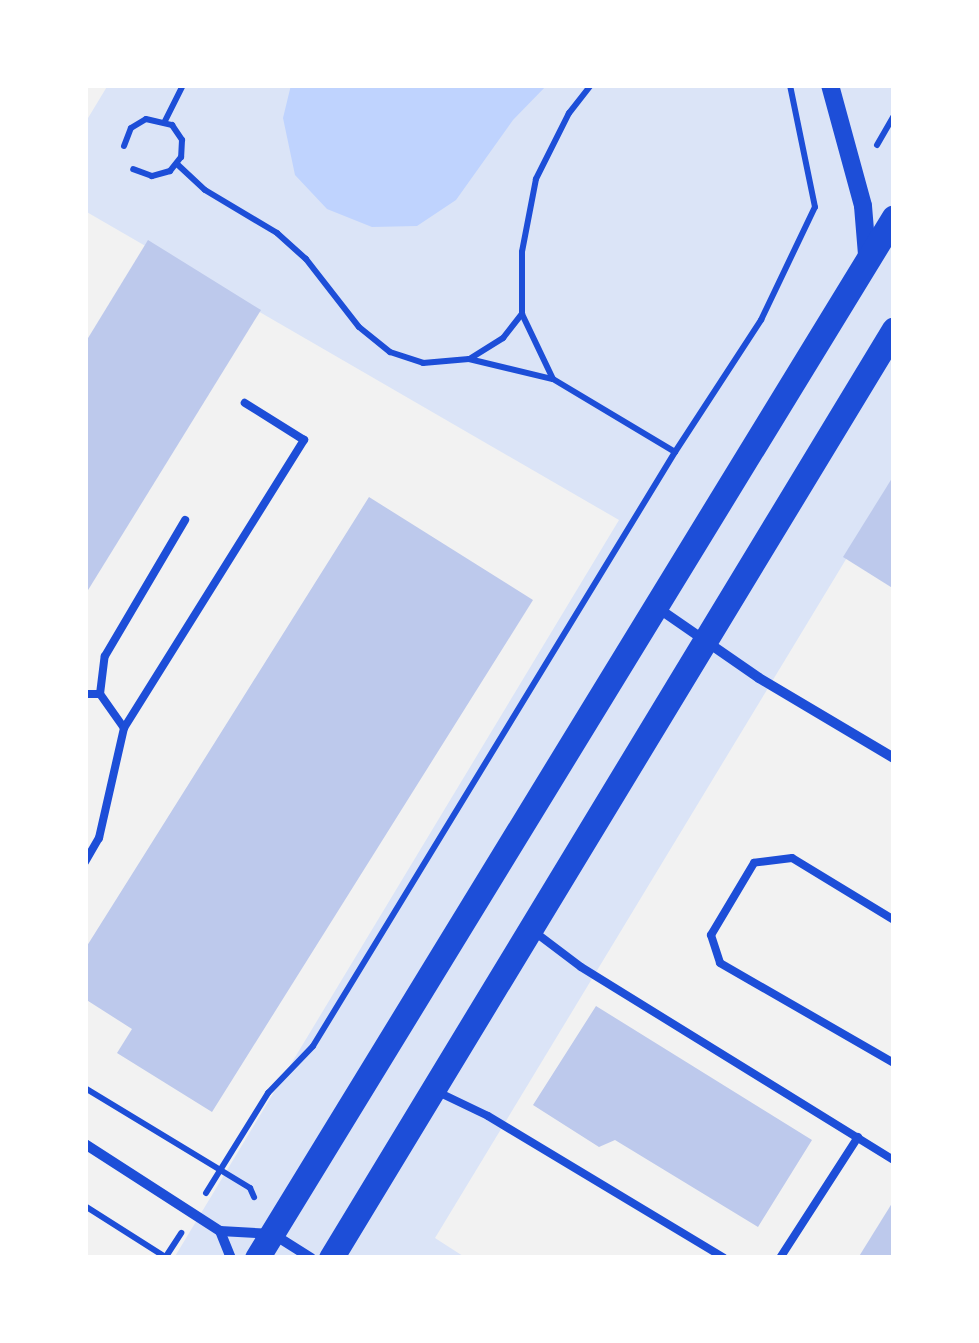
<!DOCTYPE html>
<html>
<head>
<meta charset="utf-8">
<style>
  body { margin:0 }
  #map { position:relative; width:979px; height:1343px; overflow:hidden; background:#f2f2f2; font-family:"Fira Sans Condensed",sans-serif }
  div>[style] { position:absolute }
  .green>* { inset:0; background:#dbe4f7 }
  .water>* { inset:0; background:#bfd3fe }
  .building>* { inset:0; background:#bdc9ec }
  .path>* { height:6px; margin:-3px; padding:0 3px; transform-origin:3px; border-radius:3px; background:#1d4ed8 }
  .service>* { height:8px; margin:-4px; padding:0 4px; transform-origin:4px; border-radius:4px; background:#1d4ed8 }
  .minor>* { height:10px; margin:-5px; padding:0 5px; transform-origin:5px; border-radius:5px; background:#1d4ed8 }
  .tertiary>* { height:18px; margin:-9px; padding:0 9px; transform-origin:9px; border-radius:9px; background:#1d4ed8 }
  .primary>* { height:25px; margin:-12.5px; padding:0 12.5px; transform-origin:12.5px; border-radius:12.5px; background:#1d4ed8 }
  span { translate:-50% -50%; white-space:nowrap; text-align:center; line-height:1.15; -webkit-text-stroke:9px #fff; paint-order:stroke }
  .frame { position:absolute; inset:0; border:88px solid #fff; pointer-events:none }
</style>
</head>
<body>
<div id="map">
  <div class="green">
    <div style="clip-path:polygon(108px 85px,894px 85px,894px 480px,435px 1238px,466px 1258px,174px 1258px,619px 520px,85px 211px,85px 123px)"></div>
  </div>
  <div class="water">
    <div style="clip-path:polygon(291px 85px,547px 85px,513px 120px,456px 200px,417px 226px,372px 227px,327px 209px,295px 175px,283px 118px)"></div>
  </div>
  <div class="building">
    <div style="clip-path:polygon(148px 240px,261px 310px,85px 595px,85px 343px)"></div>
    <div style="clip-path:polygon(894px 475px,894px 589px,843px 557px)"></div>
    <div style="clip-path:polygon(369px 497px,533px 600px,212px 1112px,117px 1053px,132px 1029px,85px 999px,85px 949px)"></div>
    <div style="clip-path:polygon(596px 1006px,812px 1140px,758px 1227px,615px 1140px,599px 1147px,533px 1105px)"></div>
    <div style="clip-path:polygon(894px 1200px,894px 1258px,858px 1258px)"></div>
  </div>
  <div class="path">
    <div style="left:591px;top:85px;width:36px;rotate:128deg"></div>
    <div style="left:569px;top:113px;width:74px;rotate:116.6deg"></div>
    <div style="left:536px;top:179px;width:74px;rotate:100.9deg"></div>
    <div style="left:522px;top:252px;width:62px;rotate:90deg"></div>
    <div style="left:522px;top:314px;width:72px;rotate:64.5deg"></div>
    <div style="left:553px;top:379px;width:142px;rotate:30.9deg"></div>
    <div style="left:675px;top:452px;width:158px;rotate:-56.9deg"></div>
    <div style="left:761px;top:320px;width:125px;rotate:-64.5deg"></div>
    <div style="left:815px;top:207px;width:125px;rotate:-101.6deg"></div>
    <div style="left:165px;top:121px;width:40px;rotate:-63.4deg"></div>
    <div style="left:877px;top:145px;width:34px;rotate:-60deg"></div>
    <div style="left:124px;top:146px;width:19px;rotate:-69deg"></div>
    <div style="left:131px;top:128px;width:17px;rotate:-31deg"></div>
    <div style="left:146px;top:119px;width:27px;rotate:13deg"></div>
    <div style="left:172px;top:125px;width:18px;rotate:56deg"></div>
    <div style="left:182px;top:140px;width:17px;rotate:93deg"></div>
    <div style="left:181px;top:157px;width:18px;rotate:128deg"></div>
    <div style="left:170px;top:171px;width:19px;rotate:164deg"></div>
    <div style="left:152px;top:176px;width:20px;rotate:-160deg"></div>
    <div style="left:177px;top:164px;width:38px;rotate:43deg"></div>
    <div style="left:205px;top:190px;width:84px;rotate:30.8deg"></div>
    <div style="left:277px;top:233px;width:39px;rotate:42deg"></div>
    <div style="left:306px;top:259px;width:86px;rotate:52.1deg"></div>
    <div style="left:359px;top:327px;width:40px;rotate:39deg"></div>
    <div style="left:390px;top:352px;width:35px;rotate:18deg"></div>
    <div style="left:423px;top:363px;width:46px;rotate:-5deg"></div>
    <div style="left:469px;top:359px;width:85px;rotate:13.5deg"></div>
    <div style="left:471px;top:358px;width:38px;rotate:-32deg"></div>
    <div style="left:503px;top:338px;width:31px;rotate:-52deg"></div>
    <div style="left:85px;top:1088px;width:193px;rotate:31.2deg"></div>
    <div style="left:250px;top:1188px;width:10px;rotate:66deg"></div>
    <div style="left:206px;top:1193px;width:118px;rotate:-58.2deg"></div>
    <div style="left:268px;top:1093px;width:65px;rotate:-46.2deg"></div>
    <div style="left:313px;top:1046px;width:696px;rotate:-58.64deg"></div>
    <div style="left:85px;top:1206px;width:97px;rotate:32.4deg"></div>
    <div style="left:165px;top:1258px;width:30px;rotate:-57deg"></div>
  </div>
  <div class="service">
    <div style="left:85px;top:694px;width:15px"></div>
    <div style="left:124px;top:728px;width:42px;rotate:-125.2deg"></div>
    <div style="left:100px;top:694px;width:38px;rotate:-83deg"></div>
    <div style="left:105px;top:656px;width:158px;rotate:-59.5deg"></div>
    <div style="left:85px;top:862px;width:28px;rotate:-60deg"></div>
    <div style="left:99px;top:838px;width:113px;rotate:-77.2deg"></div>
    <div style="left:124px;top:728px;width:340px;rotate:-58deg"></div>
    <div style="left:304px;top:440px;width:70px;rotate:-147.9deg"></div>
    <div style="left:894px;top:920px;width:119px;rotate:-148.7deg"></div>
    <div style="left:792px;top:858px;width:38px;rotate:173deg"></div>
    <div style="left:754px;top:863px;width:84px;rotate:120.8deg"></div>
    <div style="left:711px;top:935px;width:29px;rotate:72deg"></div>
    <div style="left:720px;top:963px;width:201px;rotate:29.9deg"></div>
    <div style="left:536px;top:933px;width:56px;rotate:37.1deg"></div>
    <div style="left:581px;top:967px;width:368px;rotate:31.7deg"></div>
    <div style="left:438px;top:1092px;width:55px;rotate:25.6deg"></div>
    <div style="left:488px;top:1116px;width:275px;rotate:31deg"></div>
    <div style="left:780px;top:1258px;width:144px;rotate:-57.2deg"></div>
  </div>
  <div class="minor">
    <div style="left:655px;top:606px;width:126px;rotate:34.7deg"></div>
    <div style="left:759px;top:678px;width:157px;rotate:30.7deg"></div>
    <div style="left:85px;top:1144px;width:161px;rotate:32.8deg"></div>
    <div style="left:220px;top:1231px;width:53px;rotate:3.2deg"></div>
    <div style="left:273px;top:1234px;width:45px;rotate:32.3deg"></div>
    <div style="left:220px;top:1231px;width:29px;rotate:68deg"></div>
  </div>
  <div class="tertiary">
    <div style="left:830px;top:85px;width:125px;rotate:74.7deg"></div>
    <div style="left:863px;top:206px;width:49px;rotate:85.3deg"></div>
  </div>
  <div class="primary">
    <div style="left:257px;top:1258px;width:1220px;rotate:-58.54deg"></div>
    <div style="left:331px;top:1258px;width:1086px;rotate:-58.78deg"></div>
  </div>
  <div class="frame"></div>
</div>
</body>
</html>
